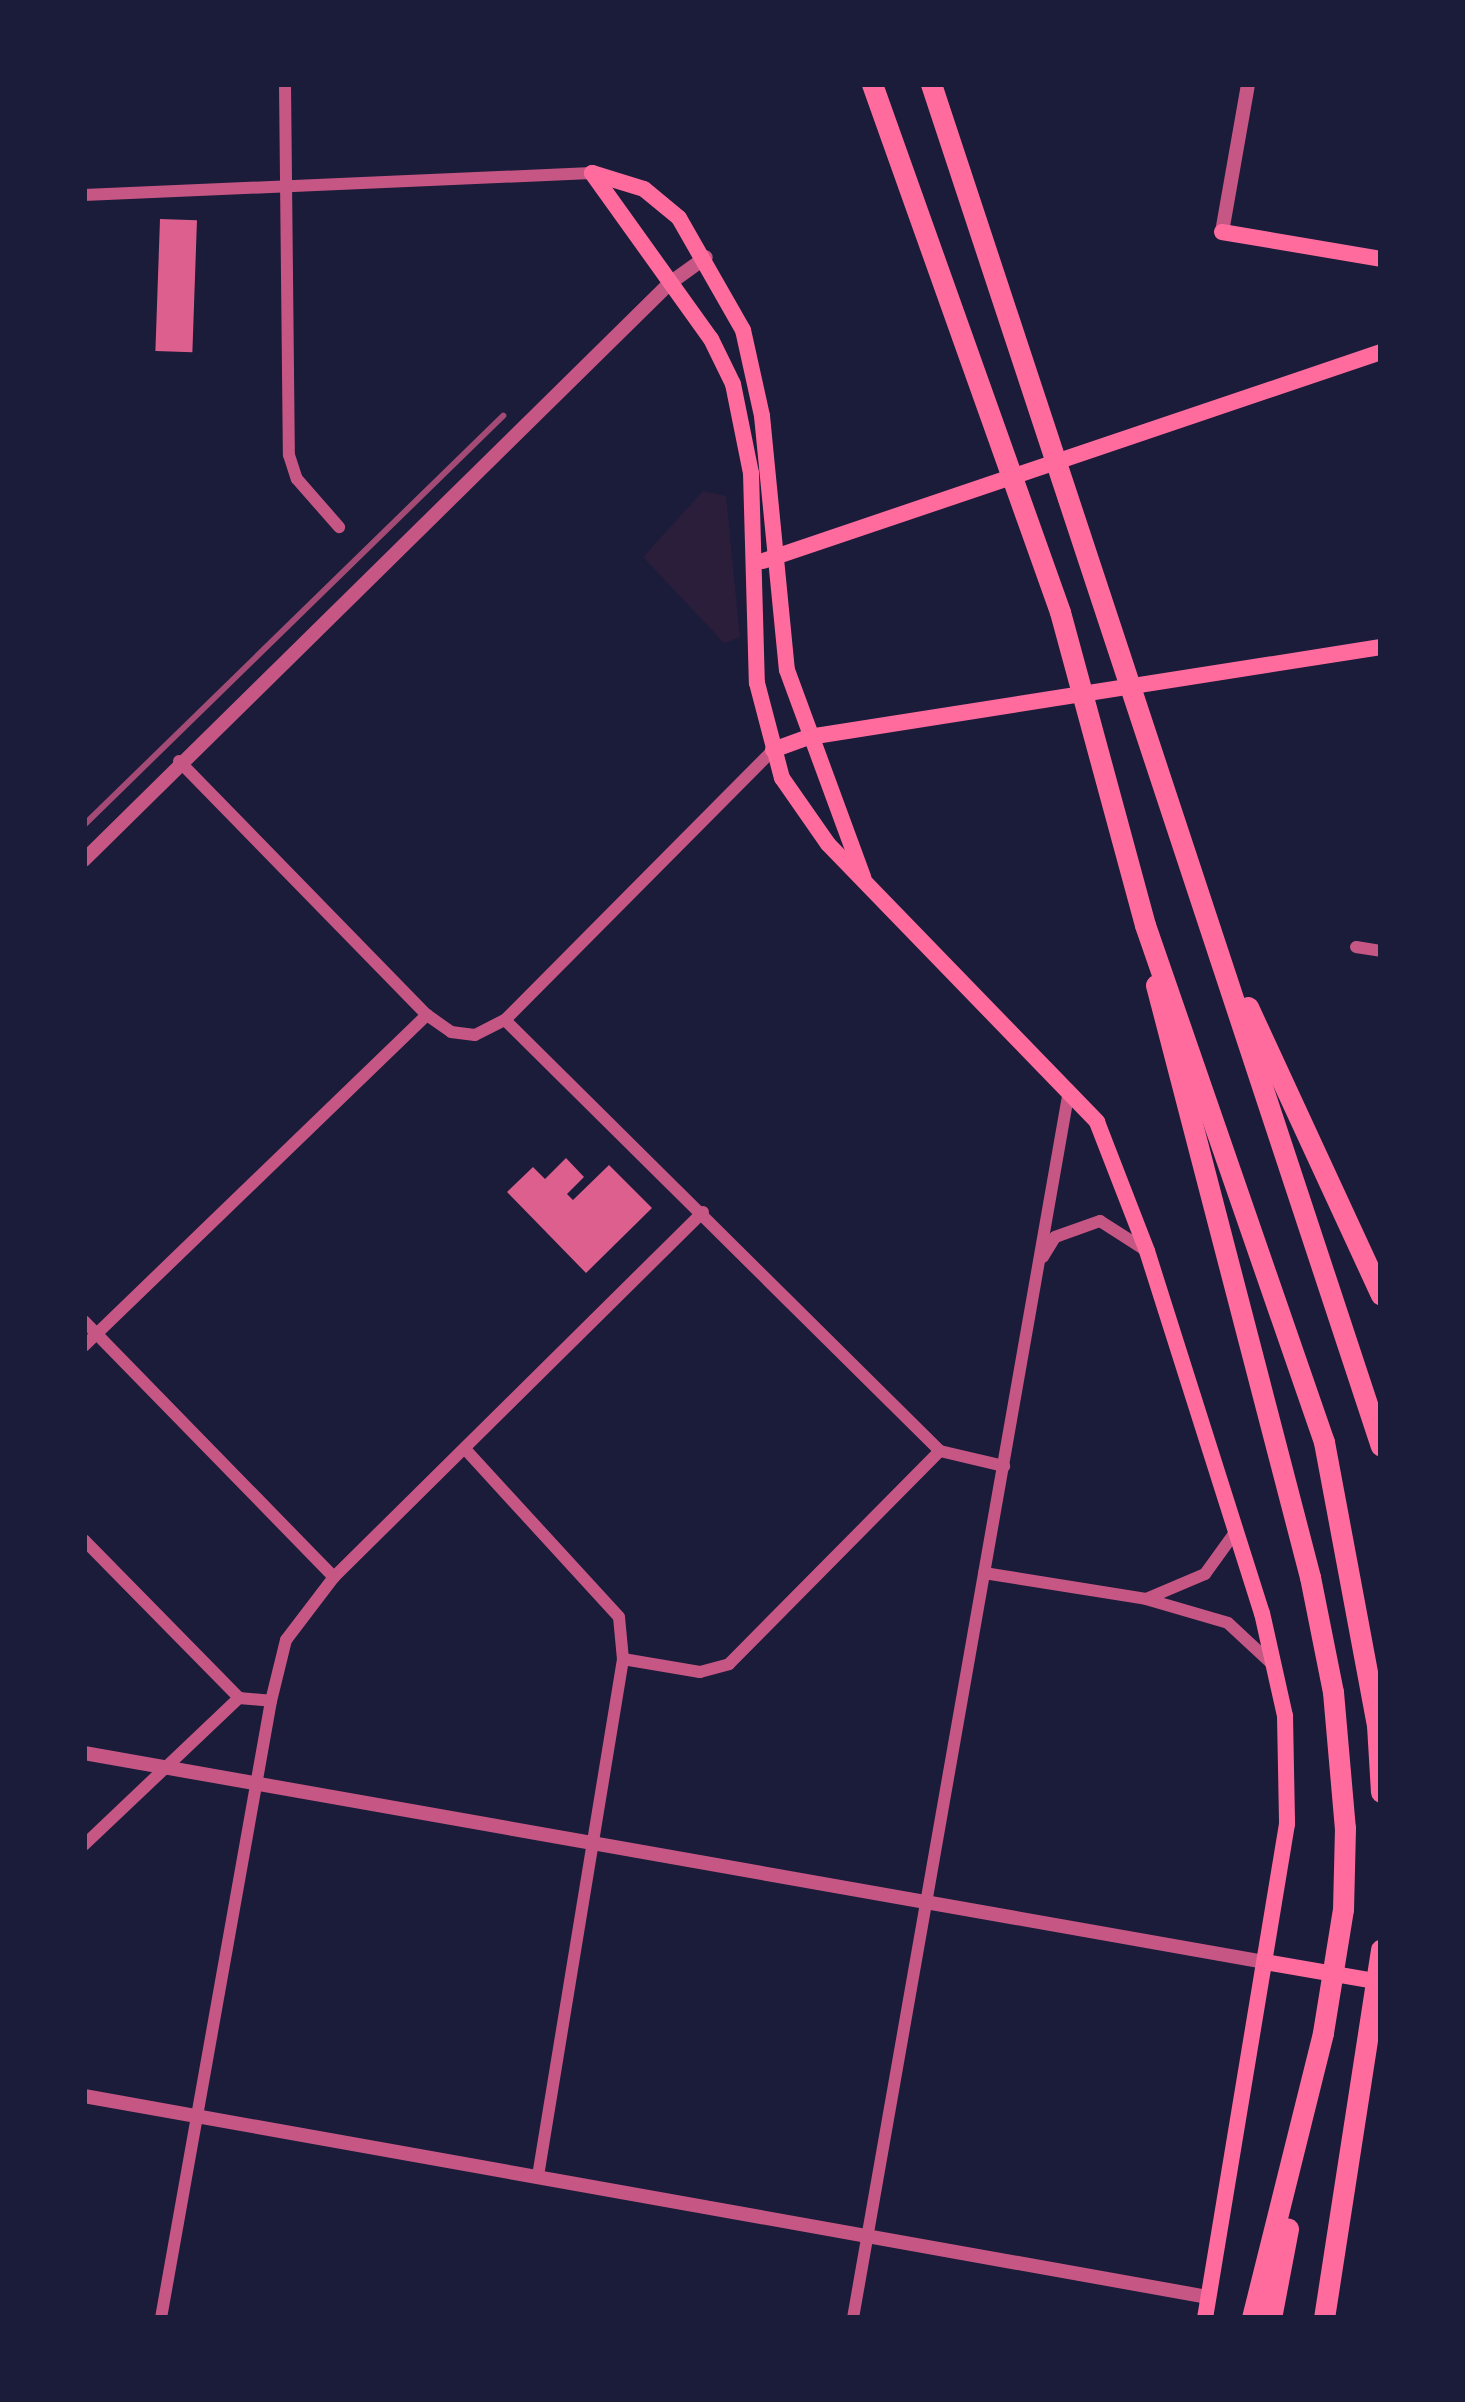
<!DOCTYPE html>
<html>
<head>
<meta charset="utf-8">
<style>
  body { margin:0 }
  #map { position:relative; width:1465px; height:2402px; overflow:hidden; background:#1b1b3a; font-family:"Open Sans",sans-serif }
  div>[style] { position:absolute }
  .green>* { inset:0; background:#2a1e3b }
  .building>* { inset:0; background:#dd5f8e; transform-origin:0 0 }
  .minor>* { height:12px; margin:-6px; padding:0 6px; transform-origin:6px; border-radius:6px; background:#c65784 }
  .tertiary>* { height:14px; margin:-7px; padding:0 7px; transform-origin:7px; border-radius:7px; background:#c65784 }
  .secondary>* { height:16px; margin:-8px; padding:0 8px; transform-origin:8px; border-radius:8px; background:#ff6b9d }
  .motorway>* { height:21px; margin:-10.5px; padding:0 10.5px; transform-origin:10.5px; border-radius:10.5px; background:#ff6b9d }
  .rail>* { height:6px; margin:-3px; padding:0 3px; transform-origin:3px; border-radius:3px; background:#a44b75 }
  span { translate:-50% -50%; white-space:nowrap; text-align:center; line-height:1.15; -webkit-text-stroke:9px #1b1b3a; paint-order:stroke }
  .frame { position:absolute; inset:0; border:87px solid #1b1b3a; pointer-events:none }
</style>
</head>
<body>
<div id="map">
  <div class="green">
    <div style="clip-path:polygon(703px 491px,726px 496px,740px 637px,724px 643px,643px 557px)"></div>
  </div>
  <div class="building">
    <div style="left:160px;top:219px;width:37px;height:132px;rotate:2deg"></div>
    <div style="clip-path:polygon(566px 1158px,584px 1177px,567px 1194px,573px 1200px,609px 1165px,652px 1208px,586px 1273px,507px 1192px,533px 1167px,545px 1179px)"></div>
  </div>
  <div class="minor">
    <div style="left:285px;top:84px;width:371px;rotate:89.4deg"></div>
    <div style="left:289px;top:455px;width:25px;rotate:72deg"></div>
    <div style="left:297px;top:479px;width:64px;rotate:48.8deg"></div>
    <div style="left:84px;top:195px;width:508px;rotate:-2.48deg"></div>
    <div style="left:179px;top:761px;width:355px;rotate:45.7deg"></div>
    <div style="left:427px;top:1015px;width:29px;rotate:35deg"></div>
    <div style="left:451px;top:1032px;width:24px;rotate:7deg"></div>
    <div style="left:475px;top:1035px;width:34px;rotate:-27deg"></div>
    <div style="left:505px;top:1020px;width:380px;rotate:-45.2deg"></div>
    <div style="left:1356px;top:947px;width:25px;rotate:9deg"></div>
    <div style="left:505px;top:1020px;width:612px;rotate:44.74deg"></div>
    <div style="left:940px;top:1451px;width:66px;rotate:13.2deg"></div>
    <div style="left:1043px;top:1257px;width:23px;rotate:-59deg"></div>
    <div style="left:1055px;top:1237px;width:48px;rotate:-19.6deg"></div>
    <div style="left:1100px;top:1221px;width:56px;rotate:32.6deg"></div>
    <div style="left:84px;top:1321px;width:358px;rotate:45.7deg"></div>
    <div style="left:84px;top:1346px;width:477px;rotate:-44deg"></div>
    <div style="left:466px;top:1450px;width:226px;rotate:47.5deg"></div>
    <div style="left:619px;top:1617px;width:42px;rotate:84.6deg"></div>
    <div style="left:1236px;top:1531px;width:53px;rotate:125.8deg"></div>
    <div style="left:1205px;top:1574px;width:64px;rotate:157deg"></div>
    <div style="left:1146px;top:1599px;width:85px;rotate:16.3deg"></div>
    <div style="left:1228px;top:1623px;width:57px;rotate:42.9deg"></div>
    <div style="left:84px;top:1540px;width:221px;rotate:45.5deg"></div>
    <div style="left:984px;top:1573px;width:164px;rotate:9.1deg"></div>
    <div style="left:84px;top:1845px;width:214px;rotate:-43.5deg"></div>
    <div style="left:239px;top:1698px;width:32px;rotate:5deg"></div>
    <div style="left:271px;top:1701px;width:63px;rotate:-76.2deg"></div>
    <div style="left:286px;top:1640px;width:79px;rotate:-52.7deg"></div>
    <div style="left:334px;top:1577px;width:519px;rotate:-44.69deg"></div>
    <div style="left:538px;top:2176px;width:524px;rotate:-80.66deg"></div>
    <div style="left:623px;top:1659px;width:78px;rotate:9.6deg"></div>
    <div style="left:700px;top:1672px;width:30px;rotate:-15deg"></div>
    <div style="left:729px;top:1664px;width:300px;rotate:-45.3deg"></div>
    <div style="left:161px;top:2318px;width:627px;rotate:-79.89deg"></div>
    <div style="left:853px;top:2318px;width:1247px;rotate:-80.02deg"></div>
  </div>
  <div class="tertiary">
    <div style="left:1222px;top:232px;width:150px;rotate:-80deg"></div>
    <div style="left:84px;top:860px;width:822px;rotate:-44.56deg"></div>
    <div style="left:670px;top:283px;width:44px;rotate:-35.8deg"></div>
    <div style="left:84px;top:1753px;width:1204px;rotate:10.04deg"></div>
    <div style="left:84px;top:2096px;width:1142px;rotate:10.14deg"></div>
  </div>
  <div class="secondary">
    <div style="left:592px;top:173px;width:204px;rotate:54.4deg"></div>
    <div style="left:711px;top:339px;width:50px;rotate:63.9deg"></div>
    <div style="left:733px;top:384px;width:91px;rotate:78.6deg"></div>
    <div style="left:751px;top:473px;width:210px;rotate:88.4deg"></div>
    <div style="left:757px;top:683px;width:98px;rotate:75.3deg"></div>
    <div style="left:782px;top:778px;width:80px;rotate:55.1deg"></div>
    <div style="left:828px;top:844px;width:387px;rotate:45.9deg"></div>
    <div style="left:1097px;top:1122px;width:138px;rotate:68.8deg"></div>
    <div style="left:1147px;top:1251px;width:380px;rotate:72.4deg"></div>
    <div style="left:1262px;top:1613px;width:106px;rotate:77.4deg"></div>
    <div style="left:1285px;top:1716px;width:108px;rotate:88.9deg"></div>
    <div style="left:1287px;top:1824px;width:501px;rotate:99.42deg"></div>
    <div style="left:592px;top:173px;width:54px;rotate:17.1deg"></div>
    <div style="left:644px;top:189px;width:45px;rotate:39.6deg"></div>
    <div style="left:679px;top:218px;width:129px;rotate:60.3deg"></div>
    <div style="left:743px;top:330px;width:88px;rotate:77.5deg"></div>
    <div style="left:762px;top:416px;width:255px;rotate:84.4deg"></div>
    <div style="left:787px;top:670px;width:221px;rotate:69.8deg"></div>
    <div style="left:1222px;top:232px;width:161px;rotate:9.6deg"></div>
    <div style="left:763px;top:561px;width:652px;rotate:-18.68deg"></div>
    <div style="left:773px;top:750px;width:38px;rotate:-20deg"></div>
    <div style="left:809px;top:737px;width:579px;rotate:-8.94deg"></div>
    <div style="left:1270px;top:1963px;width:113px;rotate:9.7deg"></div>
  </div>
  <div class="motorway">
    <div style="left:872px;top:84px;width:560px;rotate:70.4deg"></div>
    <div style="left:1060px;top:612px;width:324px;rotate:74.8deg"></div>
    <div style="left:1145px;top:925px;width:547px;rotate:70.9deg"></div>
    <div style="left:1324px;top:1442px;width:288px;rotate:79.4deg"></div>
    <div style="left:1377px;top:1725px;width:67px;rotate:86.6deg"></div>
    <div style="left:931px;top:84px;width:1434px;rotate:71.72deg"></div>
    <div style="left:1156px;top:985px;width:612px;rotate:75.42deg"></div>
    <div style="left:1310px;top:1577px;width:117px;rotate:78.7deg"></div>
    <div style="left:1333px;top:1692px;width:137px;rotate:85deg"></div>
    <div style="left:1345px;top:1828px;width:81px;rotate:91.4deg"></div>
    <div style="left:1343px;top:1909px;width:126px;rotate:99.2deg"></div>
    <div style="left:1323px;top:2033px;width:294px;rotate:104deg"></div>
    <div style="left:1248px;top:1007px;width:317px;rotate:65.2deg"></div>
    <div style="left:1271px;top:2318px;width:91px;rotate:-79.2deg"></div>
    <div style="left:1324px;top:2318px;width:373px;rotate:-81.2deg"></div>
  </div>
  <div class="rail">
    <div style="left:84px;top:825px;width:586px;rotate:-44.31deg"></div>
  </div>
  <div class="frame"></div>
</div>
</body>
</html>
